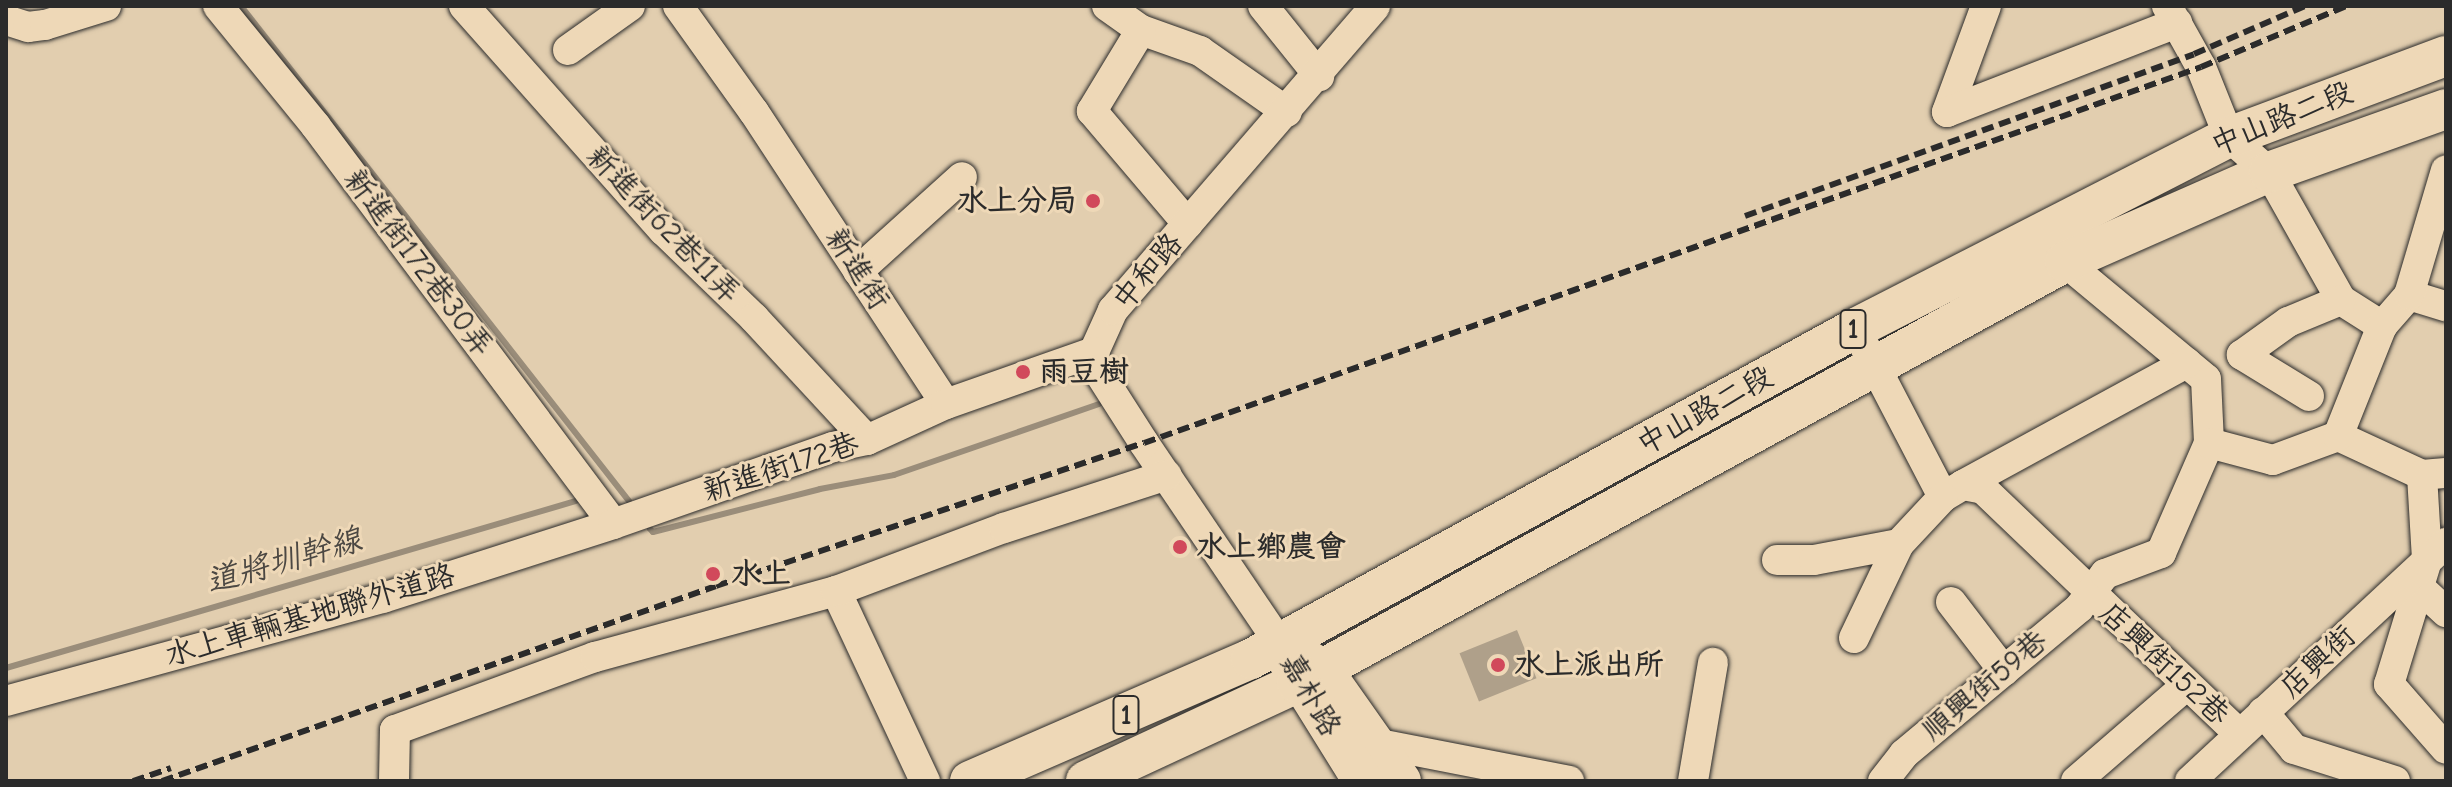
<!DOCTYPE html>
<html>
<head>
<meta charset="utf-8">
<style>
  body { margin:0 }
  #map { position:relative; width:2452px; height:787px; overflow:hidden; background:#e2ceaf; font-family:"Comic Neue","LXGW WenKai TC",sans-serif }
  div>[style] { position:absolute }
  .stream>* { height:6px; margin:-3px; padding:0 3px; transform-origin:3px; border-radius:3px; background:#9a8d7a }
  .building>* { inset:0; background:#afa08a; transform-origin:0 0 }
  .roads { filter:drop-shadow(0 0 2px #2b2b2b) drop-shadow(0 0 2px #2b2b2b) }
  .minor>* { height:30px; margin:-15px; padding:0 15px; transform-origin:15px; border-radius:15px; background:#eed8b7 }
  .major>* { height:40px; margin:-20px; padding:0 20px; transform-origin:20px; border-radius:20px; background:#eed8b7 }
  .rail>* { height:6px; margin-top:-3px; transform-origin:0; background:repeating-linear-gradient(90deg,#2b2b2b 0 12px,transparent 0 18px) }
  .dots>* { width:22px; height:22px; translate:-50% -50%; box-sizing:border-box; border:4px solid #eed8b7; border-radius:50% }
  span { translate:-50% -50%; white-space:nowrap; text-align:center; line-height:1.15; -webkit-text-stroke:6px #eed8b7; paint-order:stroke }
  .shield-label span { padding:2px 6px; background:#eed8b7; border:2px solid; border-radius:6px; -webkit-text-stroke-width:0 }
  .shield-label { font-size:28px; color:#2b2b2b; font-weight:700 }
  .street-label { font-size:30px; color:#2b2b2b }
  .poi-label { font-size:30px; color:#2b2b2b; font-weight:700 }
  .right { translate:-100% -50%; text-align:right }
  .left { translate:0 -50%; text-align:left }
  .water-label { font-size:32px; color:#4c4843; font-style:italic }
  .frame { position:absolute; inset:0; border:8px solid #2b2b2b; pointer-events:none }
</style>
</head>
<body>
<div id="map">
  <div class="stream">
    <div style="left:241px;top:6px;width:629px;rotate:51.91deg"></div>
    <div style="left:650px;top:529px;width:4px;rotate:45deg"></div>
    <div style="left:653px;top:532px;width:172px;rotate:-14.4deg"></div>
    <div style="left:820px;top:489px;width:75px;rotate:-10.7deg"></div>
    <div style="left:894px;top:475px;width:217px;rotate:-19.1deg"></div>
    <div style="left:6px;top:668px;width:594px;rotate:-16.33deg"></div>
  </div>
  <div class="building">
    <div style="left:1517px;top:630px;width:52px;height:62px;rotate:68deg"></div>
  </div>
  <div class="roads">
    <div class="minor">
      <div style="left:218px;top:6px;width:154px;rotate:50.8deg"></div>
      <div style="left:315px;top:125px;width:498px;rotate:53.2deg"></div>
      <div style="left:464px;top:6px;width:301px;rotate:48.4deg"></div>
      <div style="left:664px;top:231px;width:125px;rotate:44deg"></div>
      <div style="left:754px;top:318px;width:166px;rotate:47.2deg"></div>
      <div style="left:678px;top:6px;width:130px;rotate:54.4deg"></div>
      <div style="left:754px;top:112px;width:349px;rotate:56.7deg"></div>
      <div style="left:1107px;top:6px;width:42px;rotate:35.2deg"></div>
      <div style="left:1141px;top:30px;width:63px;rotate:19.6deg"></div>
      <div style="left:1200px;top:51px;width:106px;rotate:35deg"></div>
      <div style="left:1263px;top:6px;width:90px;rotate:51.3deg"></div>
      <div style="left:1986px;top:6px;width:113px;rotate:110.2deg"></div>
      <div style="left:1947px;top:112px;width:247px;rotate:-21.2deg"></div>
      <div style="left:2167px;top:6px;width:70px;rotate:60.9deg"></div>
      <div style="left:2201px;top:67px;width:75px;rotate:68.2deg"></div>
      <div style="left:2229px;top:137px;width:53px;rotate:41.2deg"></div>
      <div style="left:2269px;top:172px;width:147px;rotate:60.6deg"></div>
      <div style="left:2341px;top:300px;width:49px;rotate:32.4deg"></div>
      <div style="left:6px;top:20px;width:23px;rotate:18deg"></div>
      <div style="left:28px;top:27px;width:17px;rotate:-7deg"></div>
      <div style="left:45px;top:25px;width:64px;rotate:-17.3deg"></div>
      <div style="left:1141px;top:30px;width:95px;rotate:121.2deg"></div>
      <div style="left:1092px;top:111px;width:148px;rotate:49.7deg"></div>
      <div style="left:568px;top:50px;width:76px;rotate:-35.4deg"></div>
      <div style="left:2065px;top:262px;width:183px;rotate:39.7deg"></div>
      <div style="left:2206px;top:379px;width:64px;rotate:87.3deg"></div>
      <div style="left:858px;top:271px;width:140px;rotate:-42.1deg"></div>
      <div style="left:2409px;top:295px;width:39px;rotate:17deg"></div>
      <div style="left:1865px;top:347px;width:169px;rotate:62.5deg"></div>
      <div style="left:1943px;top:497px;width:23px;rotate:-31deg"></div>
      <div style="left:1963px;top:485px;width:20px;rotate:11deg"></div>
      <div style="left:1983px;top:489px;width:354px;rotate:43.7deg"></div>
      <div style="left:2309px;top:396px;width:79px;rotate:-148.5deg"></div>
      <div style="left:2242px;top:355px;width:57px;rotate:-35.7deg"></div>
      <div style="left:2288px;top:322px;width:57px;rotate:-22.5deg"></div>
      <div style="left:2338px;top:436px;width:93px;rotate:24.9deg"></div>
      <div style="left:2422px;top:475px;width:24px;rotate:-5deg"></div>
      <div style="left:2422px;top:475px;width:85px;rotate:86.6deg"></div>
      <div style="left:2427px;top:560px;width:130px;rotate:107deg"></div>
      <div style="left:2389px;top:684px;width:86px;rotate:48.8deg"></div>
      <div style="left:1963px;top:485px;width:255px;rotate:-28.6deg"></div>
      <div style="left:1777px;top:560px;width:37px"></div>
      <div style="left:1814px;top:560px;width:86px;rotate:-10.7deg"></div>
      <div style="left:1899px;top:544px;width:64px;rotate:-46.9deg"></div>
      <div style="left:2419px;top:587px;width:37px;rotate:43deg"></div>
      <div style="left:836px;top:591px;width:210px;rotate:64.9deg"></div>
      <div style="left:1951px;top:602px;width:87px;rotate:52.5deg"></div>
      <div style="left:1854px;top:638px;width:104px;rotate:-64.4deg"></div>
      <div style="left:1280px;top:644px;width:243px;rotate:-124.1deg"></div>
      <div style="left:1144px;top:443px;width:89px;rotate:-122.6deg"></div>
      <div style="left:1096px;top:368px;width:16px;rotate:-97deg"></div>
      <div style="left:1094px;top:352px;width:46px;rotate:-65.7deg"></div>
      <div style="left:1113px;top:310px;width:401px;rotate:-49.2deg"></div>
      <div style="left:6px;top:701px;width:391px;rotate:-15.3deg"></div>
      <div style="left:383px;top:598px;width:242px;rotate:-17.8deg"></div>
      <div style="left:613px;top:524px;width:233px;rotate:-19.3deg"></div>
      <div style="left:833px;top:447px;width:35px;rotate:-12deg"></div>
      <div style="left:867px;top:440px;width:87px;rotate:-24.5deg"></div>
      <div style="left:946px;top:404px;width:157px;rotate:-19.4deg"></div>
      <div style="left:2263px;top:712px;width:48px;rotate:50deg"></div>
      <div style="left:2294px;top:749px;width:106px;rotate:17.6deg"></div>
      <div style="left:1359px;top:740px;width:214px;rotate:11deg"></div>
      <div style="left:394px;top:781px;width:51px;rotate:-88.9deg"></div>
      <div style="left:395px;top:730px;width:213px;rotate:-20.1deg"></div>
      <div style="left:595px;top:657px;width:250px;rotate:-15.3deg"></div>
      <div style="left:836px;top:591px;width:179px;rotate:-20.6deg"></div>
      <div style="left:1004px;top:528px;width:171px;rotate:-18deg"></div>
      <div style="left:1693px;top:781px;width:120px;rotate:-80.4deg"></div>
      <div style="left:1883px;top:781px;width:34px;rotate:-52deg"></div>
      <div style="left:1904px;top:754px;width:228px;rotate:-39.8deg"></div>
      <div style="left:2079px;top:608px;width:43px;rotate:-52.6deg"></div>
      <div style="left:2105px;top:574px;width:60px;rotate:-20.6deg"></div>
      <div style="left:2161px;top:553px;width:120px;rotate:-66.4deg"></div>
      <div style="left:2209px;top:443px;width:66px;rotate:14.9deg"></div>
      <div style="left:2273px;top:460px;width:69px;rotate:-20.3deg"></div>
      <div style="left:2338px;top:436px;width:118px;rotate:-68.2deg"></div>
      <div style="left:2382px;top:326px;width:41px;rotate:-48.9deg"></div>
      <div style="left:2409px;top:295px;width:130px;rotate:-73.5deg"></div>
      <div style="left:2076px;top:781px;width:147px;rotate:-40.9deg"></div>
      <div style="left:2190px;top:781px;width:350px;rotate:-42.9deg"></div>
    </div>
    <div class="major">
      <div style="left:1299px;top:655px;width:27px;rotate:31deg"></div>
      <div style="left:1322px;top:669px;width:137px;rotate:54.8deg"></div>
      <div style="left:1287px;top:659px;width:144px;rotate:58.1deg"></div>
      <div style="left:970px;top:781px;width:306px;rotate:-23.5deg"></div>
      <div style="left:1251px;top:659px;width:690px;rotate:-28.68deg"></div>
      <div style="left:1856px;top:328px;width:419px;rotate:-27.1deg"></div>
      <div style="left:2229px;top:137px;width:232px;rotate:-20.5deg"></div>
      <div style="left:1086px;top:781px;width:233px;rotate:-24.9deg"></div>
      <div style="left:1297px;top:683px;width:876px;rotate:-28.73deg"></div>
      <div style="left:2065px;top:262px;width:223px;rotate:-23.8deg"></div>
      <div style="left:2269px;top:172px;width:188px;rotate:-19.6deg"></div>
    </div>
  </div>
  <div class="rail">
    <div style="left:1745px;top:216px;width:477px;rotate:-19.8deg"></div>
    <div style="left:2194px;top:54px;width:121px;rotate:-23.4deg"></div>
    <div style="left:133px;top:781px;width:40px;rotate:-18.9deg"></div>
    <div style="left:162px;top:781px;width:587px;rotate:-19.39deg"></div>
    <div style="left:716px;top:586px;width:451px;rotate:-18.5deg"></div>
    <div style="left:1144px;top:443px;width:1122px;rotate:-19.58deg"></div>
    <div style="left:2201px;top:67px;width:157px;rotate:-22.8deg"></div>
  </div>
  <div class="dots">
    <div style="left:1093px;top:201px;background:#d1495b"></div>
    <div style="left:1023px;top:372px;background:#d1495b"></div>
    <div style="left:1180px;top:547px;background:#d1495b"></div>
    <div style="left:713px;top:574px;background:#d1495b"></div>
    <div style="left:1498px;top:665px;background:#d1495b"></div>
  </div>
  <div class="shield-label">
    <span style="left:1853px;top:329px">1</span>
    <span style="left:1126px;top:715px">1</span>
  </div>
  <div class="street-label">
    <span style="left:2282px;top:119px;rotate:-22deg">中山路二段</span>
    <span style="left:663px;top:225px;rotate:46deg">新進街62巷11弄</span>
    <span style="left:418px;top:263px;rotate:53deg">新進街172巷30弄</span>
    <span style="left:857px;top:269px;rotate:57deg">新進街</span>
    <span style="left:1148px;top:272px;rotate:-50deg">中和路</span>
    <span style="left:1705px;top:411px;rotate:-29deg">中山路二段</span>
    <span style="left:781px;top:468px;rotate:-18deg">新進街172巷</span>
    <span style="left:310px;top:616px;rotate:-16deg">水上車輛基地聯外道路</span>
    <span style="left:2318px;top:662px;rotate:-43deg">店興街</span>
    <span style="left:2164px;top:664px;rotate:43deg">店興街152巷</span>
    <span style="left:1985px;top:686px;rotate:-40deg">順興街59巷</span>
    <span style="left:1310px;top:695px;rotate:60deg">嘉朴路</span>
  </div>
  <div class="poi-label">
    <span class="right" style="left:1077px;top:201px">水上分局</span>
    <span class="left" style="left:1039px;top:372px">雨豆樹</span>
    <span class="left" style="left:1196px;top:547px">水上鄉農會</span>
    <span class="left" style="left:731px;top:574px">水上</span>
    <span class="left" style="left:1514px;top:665px">水上派出所</span>
  </div>
  <div class="water-label">
    <span style="left:284px;top:561px;rotate:-16deg">道將圳幹線</span>
  </div>
  <div class="frame"></div>
</div>
</body>
</html>
